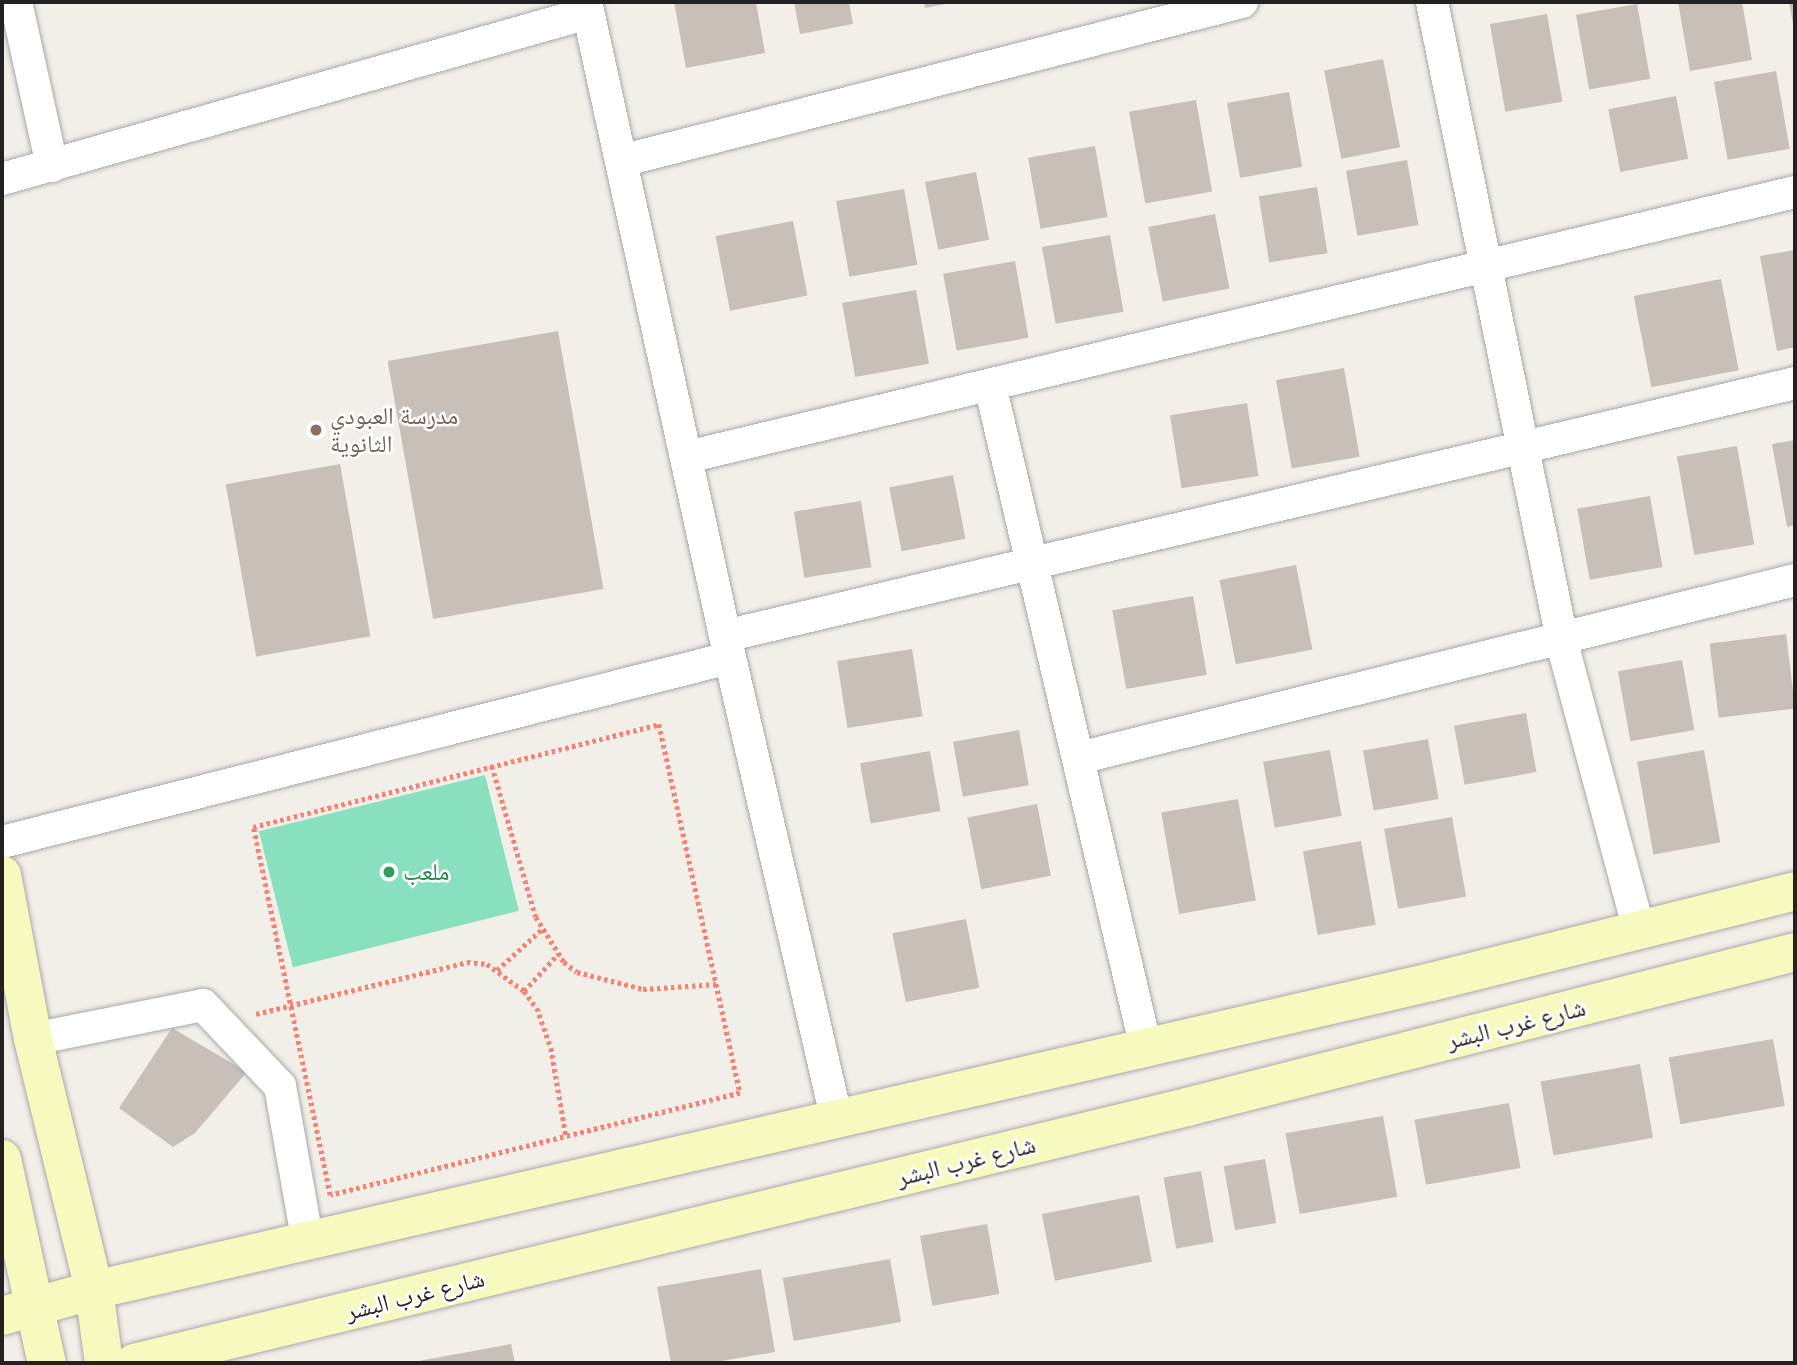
<!DOCTYPE html>
<html>
<head>
<meta charset="utf-8">
<style>
  body { margin:0 }
  #map { position:relative; width:1797px; height:1365px; overflow:hidden; background:#f2efe9; font-family:Montserrat,"Noto Naskh Arabic",sans-serif }
  div>[style] { position:absolute }
  .pitch>* { inset:0; background:#88e0be; transform-origin:0 0 }
  .building>* { inset:0; background:#c7bfb8; transform-origin:0 0 }
  .path>* { height:4.5px; margin-top:-2.25px; transform-origin:0; background:repeating-linear-gradient(90deg,#fa8072 0 3.5px,transparent 0 7px) }
  .roads { filter:drop-shadow(0 0 2px #a9a9a9) drop-shadow(0 0 2px #a9a9a9) }
  .street>* { height:32px; margin:-16px; padding:0 16px; transform-origin:16px; border-radius:16px; background:#fff }
  .secondary>* { height:38px; margin:-19px; padding:0 19px; transform-origin:19px; border-radius:19px; background:#f7fabf }
  .dots>* { width:19px; height:19px; translate:-50% -50%; box-sizing:border-box; border:4px solid #fff; border-radius:50% }
  span { translate:-50% -50%; white-space:nowrap; text-align:center; line-height:1.15; -webkit-text-stroke:5px #fff; paint-order:stroke }
  .education-label { font-size:24px; color:#785e54 }
  .left { translate:0 -50%; text-align:left }
  .leisure-label { font-size:24px; color:#27864d }
  .street-label { font-size:24px; color:#222 }
  .frame { position:absolute; inset:0; border:4px solid #222; pointer-events:none }
</style>
</head>
<body>
<div id="map">
  <div class="pitch">
    <div style="left:485px;top:775px;width:140px;height:233px;rotate:76deg"></div>
  </div>
  <div class="building">
    <div style="clip-path:polygon(674px 2px,756px 2px,765px 53px,686px 68px)"></div>
    <div style="clip-path:polygon(794px 2px,849px 2px,853px 24px,800px 34px)"></div>
    <div style="clip-path:polygon(924px 2px,951px 2px,951px 3px,925px 8px)"></div>
    <div style="clip-path:polygon(1678px 2px,1742px 2px,1752px 60px,1690px 71px)"></div>
    <div style="clip-path:polygon(1789px 2px,1795px 2px,1795px 29px,1794px 29px)"></div>
    <div style="left:1637px;top:4px;width:76px;height:62px;rotate:80deg"></div>
    <div style="left:1547px;top:14px;width:89px;height:58px;rotate:80deg"></div>
    <div style="left:1383px;top:59px;width:90px;height:60px;rotate:79deg"></div>
    <div style="left:1776px;top:71px;width:79px;height:63px;rotate:80deg"></div>
    <div style="left:1289px;top:92px;width:76px;height:63px;rotate:80deg"></div>
    <div style="left:1676px;top:96px;width:64px;height:69px;rotate:79deg"></div>
    <div style="left:1196px;top:100px;width:93px;height:68px;rotate:80deg"></div>
    <div style="left:1095px;top:146px;width:72px;height:68px;rotate:80deg"></div>
    <div style="left:1407px;top:160px;width:66px;height:62px;rotate:80deg"></div>
    <div style="left:976px;top:172px;width:69px;height:52px;rotate:79deg"></div>
    <div style="left:1317px;top:187px;width:67px;height:59px;rotate:81deg"></div>
    <div style="left:904px;top:189px;width:77px;height:69px;rotate:80deg"></div>
    <div style="left:1215px;top:214px;width:76px;height:68px;rotate:79deg"></div>
    <div style="left:793px;top:221px;width:76px;height:79px;rotate:79deg"></div>
    <div style="left:1110px;top:235px;width:78px;height:69px;rotate:80deg"></div>
    <div style="clip-path:polygon(1795px 250px,1795px 347px,1777px 351px,1760px 256px)"></div>
    <div style="left:1015px;top:261px;width:78px;height:73px;rotate:80deg"></div>
    <div style="left:1721px;top:279px;width:93px;height:89px;rotate:79deg"></div>
    <div style="left:916px;top:290px;width:75px;height:75px;rotate:80deg"></div>
    <div style="left:558px;top:331px;width:262px;height:173px;rotate:80deg"></div>
    <div style="left:1344px;top:368px;width:90px;height:69px;rotate:80deg"></div>
    <div style="left:1247px;top:403px;width:74px;height:78px;rotate:81deg"></div>
    <div style="clip-path:polygon(1795px 440px,1795px 525px,1787px 527px,1772px 444px)"></div>
    <div style="left:1737px;top:446px;width:100px;height:61px;rotate:80deg"></div>
    <div style="left:340px;top:464px;width:175px;height:116px;rotate:80deg"></div>
    <div style="left:953px;top:475px;width:65px;height:65px;rotate:79deg"></div>
    <div style="left:1650px;top:496px;width:72px;height:74px;rotate:80deg"></div>
    <div style="left:861px;top:501px;width:67px;height:68px;rotate:81deg"></div>
    <div style="left:1296px;top:565px;width:86px;height:78px;rotate:79deg"></div>
    <div style="left:1193px;top:596px;width:80px;height:82px;rotate:80deg"></div>
    <div style="left:1786px;top:634px;width:75px;height:77px;rotate:83deg"></div>
    <div style="left:912px;top:649px;width:68px;height:76px;rotate:81deg"></div>
    <div style="left:1682px;top:660px;width:71px;height:65px;rotate:80deg"></div>
    <div style="left:1526px;top:713px;width:60px;height:73px;rotate:80deg"></div>
    <div style="left:1019px;top:730px;width:56px;height:67px;rotate:80deg"></div>
    <div style="left:1428px;top:739px;width:61px;height:66px;rotate:80deg"></div>
    <div style="left:1330px;top:750px;width:67px;height:68px;rotate:80deg"></div>
    <div style="left:1704px;top:750px;width:94px;height:68px;rotate:80deg"></div>
    <div style="left:930px;top:751px;width:61px;height:71px;rotate:80deg"></div>
    <div style="left:1238px;top:799px;width:103px;height:78px;rotate:80deg"></div>
    <div style="left:1037px;top:804px;width:73px;height:71px;rotate:79deg"></div>
    <div style="left:1452px;top:817px;width:81px;height:69px;rotate:80deg"></div>
    <div style="left:1361px;top:841px;width:85px;height:59px;rotate:80deg"></div>
    <div style="left:966px;top:919px;width:70px;height:75px;rotate:79deg"></div>
    <div style="clip-path:polygon(172px 1028px,247px 1072px,195px 1133px,173px 1147px,119px 1108px)"></div>
    <div style="left:1773px;top:1039px;width:68px;height:106px;rotate:80deg"></div>
    <div style="left:1640px;top:1064px;width:75px;height:101px;rotate:80deg"></div>
    <div style="left:1509px;top:1103px;width:66px;height:96px;rotate:80deg"></div>
    <div style="left:1383px;top:1116px;width:82px;height:99px;rotate:80deg"></div>
    <div style="left:1265px;top:1159px;width:65px;height:42px;rotate:80deg"></div>
    <div style="left:1201px;top:1171px;width:72px;height:38px;rotate:80deg"></div>
    <div style="left:1139px;top:1195px;width:68px;height:99px;rotate:79deg"></div>
    <div style="left:987px;top:1224px;width:71px;height:68px;rotate:80deg"></div>
    <div style="left:890px;top:1259px;width:64px;height:109px;rotate:80deg"></div>
    <div style="clip-path:polygon(761px 1269px,775px 1352px,710px 1363px,671px 1363px,657px 1287px)"></div>
    <div style="clip-path:polygon(511px 1344px,515px 1363px,414px 1363px,413px 1362px)"></div>
  </div>
  <div class="path">
    <div style="left:659px;top:724px;width:378px;rotate:77.6deg"></div>
    <div style="left:740px;top:1093px;width:422px;rotate:166deg"></div>
    <div style="left:330px;top:1195px;width:376px;rotate:-101.8deg"></div>
    <div style="left:253px;top:827px;width:419px;rotate:-14.2deg"></div>
    <div style="left:492px;top:766px;width:157px;rotate:73.8deg"></div>
    <div style="left:536px;top:917px;width:53px;rotate:58.1deg"></div>
    <div style="left:564px;top:962px;width:16px;rotate:38deg"></div>
    <div style="left:577px;top:972px;width:68px;rotate:14.4deg"></div>
    <div style="left:643px;top:989px;width:73px;rotate:-3.9deg"></div>
    <div style="left:497px;top:970px;width:61px;rotate:-42.3deg"></div>
    <div style="left:524px;top:991px;width:50px;rotate:-47.4deg"></div>
    <div style="left:256px;top:1014px;width:217px;rotate:-13.8deg"></div>
    <div style="left:467px;top:962px;width:20px;rotate:6deg"></div>
    <div style="left:487px;top:964px;width:46px;rotate:36.1deg"></div>
    <div style="left:524px;top:991px;width:21px;rotate:53deg"></div>
    <div style="left:537px;top:1008px;width:42px;rotate:70.7deg"></div>
    <div style="left:551px;top:1048px;width:89px;rotate:80.3deg"></div>
  </div>
  <div class="roads">
    <div class="street">
      <div style="left:16px;top:2px;width:168px;rotate:77.6deg"></div>
      <div style="left:586px;top:2px;width:649px;rotate:77.63deg"></div>
      <div style="left:1432px;top:2px;width:665px;rotate:78.47deg"></div>
      <div style="left:1565px;top:654px;width:286px;rotate:75deg"></div>
      <div style="left:621px;top:161px;width:641px;rotate:-14.36deg"></div>
      <div style="left:2px;top:179px;width:609px;rotate:-15.82deg"></div>
      <div style="left:990px;top:385px;width:681px;rotate:76.76deg"></div>
      <div style="left:687px;top:457px;width:1139px;rotate:-13.45deg"></div>
      <div style="left:1079px;top:758px;width:738px;rotate:-13.96deg"></div>
      <div style="left:2px;top:842px;width:750px;rotate:-14.2deg"></div>
      <div style="left:33px;top:1039px;width:173px;rotate:-11.3deg"></div>
      <div style="left:203px;top:1005px;width:112px;rotate:46.5deg"></div>
      <div style="left:280px;top:1086px;width:159px;rotate:79.9deg"></div>
      <div style="left:837px;top:1121px;width:498px;rotate:-103deg"></div>
      <div style="left:725px;top:636px;width:1100px;rotate:-13.3deg"></div>
    </div>
    <div class="secondary">
      <div style="left:2px;top:875px;width:167px;rotate:79.3deg"></div>
      <div style="left:33px;top:1039px;width:258px;rotate:76.3deg"></div>
      <div style="left:94px;top:1290px;width:74px;rotate:82.2deg"></div>
      <div style="left:2px;top:1159px;width:209px;rotate:77.6deg"></div>
      <div style="left:2px;top:1316px;width:96px;rotate:-15.8deg"></div>
      <div style="left:94px;top:1290px;width:1372px;rotate:-12.97deg"></div>
      <div style="left:1431px;top:982px;width:375px;rotate:-14deg"></div>
      <div style="left:134px;top:1363px;width:1084px;rotate:-13.66deg"></div>
      <div style="left:1187px;top:1107px;width:627px;rotate:-14.3deg"></div>
    </div>
  </div>
  <div class="dots">
    <div style="left:316px;top:430px;background:#8d6e63"></div>
    <div style="left:389px;top:872px;background:#2e9e5b"></div>
  </div>
  <div class="education-label">
    <span class="left" style="left:330px;top:430px">مدرسة العبودي<br>الثانوية</span>
  </div>
  <div class="leisure-label">
    <span class="left" style="left:403px;top:872px">ملعب</span>
  </div>
  <div class="street-label">
    <span style="left:1516px;top:1024px;rotate:-14deg">شارع غرب البشر</span>
    <span style="left:966px;top:1161px;rotate:-14deg">شارع غرب البشر</span>
    <span style="left:415px;top:1295px;rotate:-14deg">شارع غرب البشر</span>
  </div>
  <div class="frame"></div>
</div>
</body>
</html>
